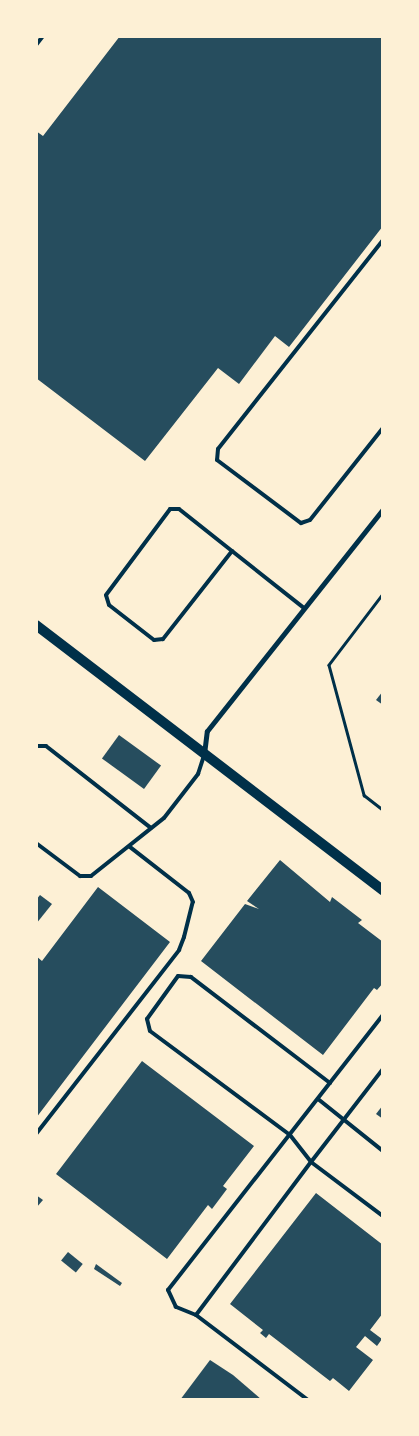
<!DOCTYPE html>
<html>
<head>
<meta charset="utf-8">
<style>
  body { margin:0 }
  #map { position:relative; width:419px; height:1436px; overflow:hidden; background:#fdf0d5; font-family:Roboto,sans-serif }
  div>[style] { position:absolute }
  .building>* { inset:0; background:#264d5e; transform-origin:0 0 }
  .path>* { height:2.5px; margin:-1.25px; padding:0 1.25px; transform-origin:1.25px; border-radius:1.25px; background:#003049 }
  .service>* { height:4px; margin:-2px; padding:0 2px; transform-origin:2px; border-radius:2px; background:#003049 }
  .minor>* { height:5px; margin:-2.5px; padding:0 2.5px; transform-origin:2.5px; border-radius:2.5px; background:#003049 }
  .secondary>* { height:10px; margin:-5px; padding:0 5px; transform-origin:5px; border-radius:5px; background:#003049 }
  span { translate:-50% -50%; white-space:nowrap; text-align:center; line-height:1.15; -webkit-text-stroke:4px #fdf0d5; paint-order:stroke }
  .frame { position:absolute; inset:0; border:38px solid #fdf0d5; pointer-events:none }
</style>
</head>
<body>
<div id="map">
  <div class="building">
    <div style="clip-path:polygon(120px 36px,383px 36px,383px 226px,289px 347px,275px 336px,239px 384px,218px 368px,145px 461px,36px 378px,36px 131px,43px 136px)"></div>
    <div style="clip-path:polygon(383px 691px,383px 705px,376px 700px)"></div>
    <div style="left:119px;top:735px;width:52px;height:29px;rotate:36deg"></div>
    <div style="clip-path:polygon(280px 860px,330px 902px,332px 897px,362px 920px,358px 923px,383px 942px,383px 983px,377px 990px,374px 988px,323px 1055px,201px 961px,245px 904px,259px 909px,247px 901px)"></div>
    <div style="clip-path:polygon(98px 887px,170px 942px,36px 1118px,36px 956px,42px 961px)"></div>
    <div style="clip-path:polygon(40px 895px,52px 904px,36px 924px,36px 900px)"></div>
    <div style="clip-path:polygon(142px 1061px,254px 1146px,223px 1186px,227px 1189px,212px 1209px,208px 1205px,167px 1259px,56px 1174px)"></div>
    <div style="clip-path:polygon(383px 1105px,383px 1119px,376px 1114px)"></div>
    <div style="clip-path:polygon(316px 1193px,383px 1245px,383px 1313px,370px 1330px,382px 1339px,377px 1346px,365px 1336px,356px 1347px,373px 1360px,349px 1391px,333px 1378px,330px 1381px,269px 1334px,266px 1338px,260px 1333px,263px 1330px,230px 1304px)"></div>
    <div style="clip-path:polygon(36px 1195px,43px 1200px,36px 1208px)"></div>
    <div style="left:68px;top:1252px;width:19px;height:11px;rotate:39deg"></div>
    <div style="clip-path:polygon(96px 1264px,122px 1283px,120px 1286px,94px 1269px)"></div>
    <div style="clip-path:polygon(210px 1360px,233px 1375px,262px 1400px,180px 1400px)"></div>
  </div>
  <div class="path">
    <div style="left:383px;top:594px;width:89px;rotate:127.3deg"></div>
    <div style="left:329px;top:665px;width:135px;rotate:74.9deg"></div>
    <div style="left:364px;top:795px;width:24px;rotate:38deg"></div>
  </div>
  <div class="service">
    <div style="left:36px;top:45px;width:11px;rotate:-52deg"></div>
    <div style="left:383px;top:240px;width:266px;rotate:128.3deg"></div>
    <div style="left:218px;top:449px;width:11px;rotate:95deg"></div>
    <div style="left:217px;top:460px;width:105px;rotate:36.9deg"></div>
    <div style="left:301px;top:523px;width:9px;rotate:-18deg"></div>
    <div style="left:310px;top:520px;width:117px;rotate:-51.6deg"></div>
    <div style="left:232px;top:551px;width:112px;rotate:128.1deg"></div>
    <div style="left:163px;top:639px;width:9px;rotate:174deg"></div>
    <div style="left:154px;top:640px;width:57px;rotate:-142.1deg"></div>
    <div style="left:109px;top:605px;width:10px;rotate:-107deg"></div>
    <div style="left:106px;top:595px;width:107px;rotate:-53.3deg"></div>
    <div style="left:170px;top:509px;width:9px"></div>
    <div style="left:179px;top:509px;width:68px;rotate:38.4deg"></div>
    <div style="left:232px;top:551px;width:92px;rotate:38.4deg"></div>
    <div style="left:36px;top:746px;width:10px"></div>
    <div style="left:46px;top:746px;width:133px;rotate:38deg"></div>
    <div style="left:36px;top:843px;width:55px;rotate:36.9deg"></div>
    <div style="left:80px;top:876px;width:11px"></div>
    <div style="left:91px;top:876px;width:93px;rotate:-38.5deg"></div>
    <div style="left:164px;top:818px;width:56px;rotate:-52.3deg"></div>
    <div style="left:198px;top:774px;width:20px;rotate:-72deg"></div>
    <div style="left:330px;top:1083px;width:175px;rotate:-142.7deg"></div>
    <div style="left:191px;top:977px;width:13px;rotate:-176deg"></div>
    <div style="left:178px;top:976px;width:53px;rotate:125.8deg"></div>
    <div style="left:147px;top:1019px;width:12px;rotate:76deg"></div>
    <div style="left:150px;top:1031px;width:174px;rotate:36.6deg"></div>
    <div style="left:290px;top:1135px;width:34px;rotate:52deg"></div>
    <div style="left:311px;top:1162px;width:118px;rotate:-52.3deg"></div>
    <div style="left:318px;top:1099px;width:83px;rotate:38.7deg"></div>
    <div style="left:36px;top:1134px;width:233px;rotate:-52.1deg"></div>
    <div style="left:179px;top:950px;width:14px;rotate:-69deg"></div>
    <div style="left:184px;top:937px;width:36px;rotate:-76deg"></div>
    <div style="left:193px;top:902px;width:10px;rotate:-114deg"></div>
    <div style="left:189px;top:893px;width:75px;rotate:-142.1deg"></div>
    <div style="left:196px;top:1315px;width:191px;rotate:-53.1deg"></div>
    <div style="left:311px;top:1162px;width:90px;rotate:36.9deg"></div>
    <div style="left:308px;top:1400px;width:141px;rotate:-142.8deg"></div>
    <div style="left:196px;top:1315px;width:22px;rotate:-158deg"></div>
    <div style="left:176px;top:1307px;width:19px;rotate:-115deg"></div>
    <div style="left:168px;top:1290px;width:349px;rotate:-52deg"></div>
  </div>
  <div class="minor">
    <div style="left:204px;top:754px;width:23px;rotate:-83deg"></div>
    <div style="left:207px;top:731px;width:283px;rotate:-51.6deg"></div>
  </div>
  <div class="secondary">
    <div style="left:36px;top:625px;width:437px;rotate:37.4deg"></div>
  </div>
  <div class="frame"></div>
</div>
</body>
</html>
